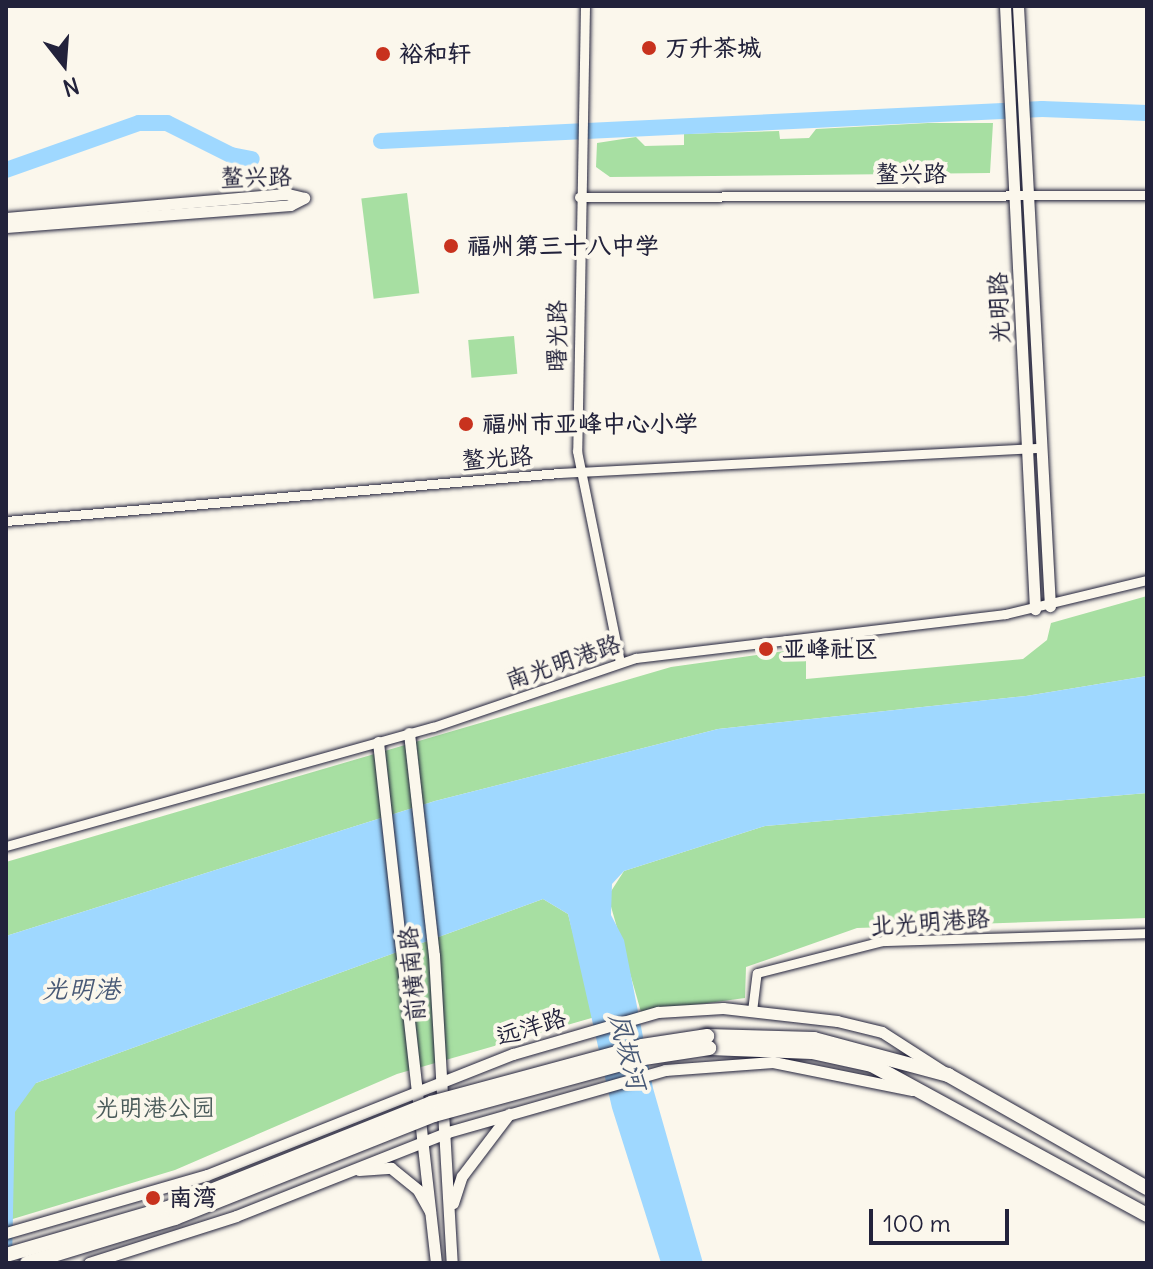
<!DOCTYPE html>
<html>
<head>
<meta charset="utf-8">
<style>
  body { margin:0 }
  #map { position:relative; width:1153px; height:1269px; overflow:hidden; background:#fbf7ec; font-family:Delius,"LXGW WenKai TC",sans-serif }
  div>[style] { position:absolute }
  .green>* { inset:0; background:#a7dfa2; transform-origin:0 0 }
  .water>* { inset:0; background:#9fd8ff }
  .river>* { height:16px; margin:-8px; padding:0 8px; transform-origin:8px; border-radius:8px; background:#9fd8ff }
  .roads { filter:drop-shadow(0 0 2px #22223b) drop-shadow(0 0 2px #22223b) }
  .minor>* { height:9px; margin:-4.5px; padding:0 4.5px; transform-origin:4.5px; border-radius:4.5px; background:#fbf7ec }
  .major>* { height:11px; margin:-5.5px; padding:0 5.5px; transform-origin:5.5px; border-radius:5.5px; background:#fbf7ec }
  .highway>* { height:14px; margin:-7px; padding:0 7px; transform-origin:7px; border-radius:7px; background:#fbf7ec }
  .bridges { filter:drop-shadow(0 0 2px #22223b) drop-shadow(0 0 2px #22223b) }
  .highway-bridge>* { height:14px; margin:-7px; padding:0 7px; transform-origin:7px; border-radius:7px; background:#fbf7ec }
  .dots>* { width:22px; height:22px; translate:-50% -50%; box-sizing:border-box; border:4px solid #fbf7ec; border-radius:50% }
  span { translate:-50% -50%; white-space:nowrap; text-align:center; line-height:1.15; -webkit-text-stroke:8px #fbf7ec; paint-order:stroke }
  .poi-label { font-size:24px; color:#22223b; font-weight:700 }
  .left { translate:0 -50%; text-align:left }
  .street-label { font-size:24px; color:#22223b }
  .park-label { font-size:24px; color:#4a5b5a }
  .water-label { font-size:26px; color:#485976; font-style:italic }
  .frame { position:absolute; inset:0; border:8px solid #22223b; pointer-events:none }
  .north { position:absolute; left:24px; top:24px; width:80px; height:80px; -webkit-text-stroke:6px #fbf7ec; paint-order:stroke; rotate:163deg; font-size:22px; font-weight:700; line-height:32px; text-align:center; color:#22223b }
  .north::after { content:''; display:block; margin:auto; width:28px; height:36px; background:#22223b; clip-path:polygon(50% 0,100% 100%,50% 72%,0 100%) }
  .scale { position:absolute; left:869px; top:1209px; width:140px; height:36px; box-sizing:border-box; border:4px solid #22223b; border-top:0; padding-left:10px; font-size:24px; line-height:28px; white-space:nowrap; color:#22223b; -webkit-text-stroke:6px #fbf7ec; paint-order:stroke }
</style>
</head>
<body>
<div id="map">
  <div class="green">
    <div style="clip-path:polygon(928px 123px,993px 123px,990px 173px,610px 177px,596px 167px,597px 143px,636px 137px,645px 146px,684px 145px,684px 134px,779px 131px,780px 139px,809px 138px,816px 129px)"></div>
    <div style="left:407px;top:193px;width:101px;height:46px;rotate:83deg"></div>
    <div style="left:514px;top:336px;width:38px;height:46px;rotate:85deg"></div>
    <div style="clip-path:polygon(1147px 596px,1147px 676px,1026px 696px,718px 729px,435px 801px,6px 936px,6px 862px,671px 667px,806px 648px,806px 679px,1023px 659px,1047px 640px,1051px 623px)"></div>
    <div style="clip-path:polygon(1147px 793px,1147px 918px,857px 928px,746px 967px,745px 998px,641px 1012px,608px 896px,624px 871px,765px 826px)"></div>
    <div style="clip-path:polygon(543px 899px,568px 914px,595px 1017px,397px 1074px,175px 1170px,6px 1221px,6px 1086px,36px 1083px)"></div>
  </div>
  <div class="water">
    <div style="clip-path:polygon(1147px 676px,1147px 793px,765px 826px,624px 871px,612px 884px,611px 915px,624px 940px,653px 1088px,703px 1263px,661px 1263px,612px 1108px,568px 914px,543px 899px,36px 1083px,15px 1112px,12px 1263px,6px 1263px,6px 936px,435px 801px,718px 729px,1026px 696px)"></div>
  </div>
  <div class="river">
    <div style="left:381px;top:141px;width:662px;rotate:-2.77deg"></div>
    <div style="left:1042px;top:109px;width:105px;rotate:2.2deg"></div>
    <div style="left:6px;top:170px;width:141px;rotate:-19.5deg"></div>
    <div style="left:139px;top:123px;width:28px"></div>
    <div style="left:167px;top:123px;width:72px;rotate:26.6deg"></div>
    <div style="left:231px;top:155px;width:21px;rotate:11deg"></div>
  </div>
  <div class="roads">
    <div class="minor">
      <div style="left:585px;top:6px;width:445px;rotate:91deg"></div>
      <div style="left:577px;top:451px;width:215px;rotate:78.5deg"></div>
      <div style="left:579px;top:197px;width:568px;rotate:-0.2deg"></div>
      <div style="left:6px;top:521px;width:555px;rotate:-4.96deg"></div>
      <div style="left:559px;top:473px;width:483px;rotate:-3deg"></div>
      <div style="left:6px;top:846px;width:443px;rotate:-15.6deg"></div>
      <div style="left:433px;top:727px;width:214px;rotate:-18.8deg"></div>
      <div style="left:636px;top:658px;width:372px;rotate:-6.8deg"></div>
      <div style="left:1005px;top:614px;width:146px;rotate:-13.5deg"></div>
      <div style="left:752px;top:1011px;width:38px;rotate:-83deg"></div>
      <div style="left:757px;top:973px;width:130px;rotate:-14.3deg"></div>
      <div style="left:883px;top:941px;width:264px;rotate:-1.7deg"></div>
    </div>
    <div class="major">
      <div style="left:1005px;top:6px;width:604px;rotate:87.15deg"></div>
      <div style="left:1018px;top:6px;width:601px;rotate:86.95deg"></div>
      <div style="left:6px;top:218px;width:283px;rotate:-4.9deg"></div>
      <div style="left:288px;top:194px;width:16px;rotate:14deg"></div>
      <div style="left:6px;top:227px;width:285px;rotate:-4.4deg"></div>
      <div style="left:290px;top:205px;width:16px;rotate:-27deg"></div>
      <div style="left:409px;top:733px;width:223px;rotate:83.6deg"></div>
      <div style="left:434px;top:955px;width:309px;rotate:86.7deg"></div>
      <div style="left:378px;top:742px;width:524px;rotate:83.65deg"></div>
      <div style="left:359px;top:1170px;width:32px;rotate:-4deg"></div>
      <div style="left:391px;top:1168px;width:35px;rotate:39deg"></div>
      <div style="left:418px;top:1190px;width:25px;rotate:61deg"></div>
      <div style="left:453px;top:1203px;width:28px;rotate:-72deg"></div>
      <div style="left:462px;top:1176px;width:78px;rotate:-52.8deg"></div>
      <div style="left:6px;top:1233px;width:209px;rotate:-16.1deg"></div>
      <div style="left:207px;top:1175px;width:329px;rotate:-21.6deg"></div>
      <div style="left:513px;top:1054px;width:151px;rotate:-16.2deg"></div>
      <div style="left:658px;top:1012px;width:65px;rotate:-3.5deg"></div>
      <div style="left:723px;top:1008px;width:115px;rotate:6.5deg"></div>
      <div style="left:837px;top:1021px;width:46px;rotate:13.7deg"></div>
      <div style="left:882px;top:1032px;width:74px;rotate:32.8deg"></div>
      <div style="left:89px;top:1263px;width:154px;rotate:-17.7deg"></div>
      <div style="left:236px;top:1216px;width:228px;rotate:-21.6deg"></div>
      <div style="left:448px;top:1132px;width:226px;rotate:-15.9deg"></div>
      <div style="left:665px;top:1070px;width:108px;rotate:-4.2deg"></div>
      <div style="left:773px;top:1062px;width:142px;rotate:11.4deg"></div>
    </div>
    <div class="highway">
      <div style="left:707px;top:1036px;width:107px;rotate:1.6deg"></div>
      <div style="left:814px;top:1039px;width:139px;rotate:15deg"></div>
      <div style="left:948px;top:1075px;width:229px;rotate:29.6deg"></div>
      <div style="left:709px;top:1048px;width:103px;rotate:2.2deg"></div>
      <div style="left:812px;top:1052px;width:61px;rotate:12.2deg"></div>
      <div style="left:872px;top:1065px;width:313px;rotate:28.6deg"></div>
    </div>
  </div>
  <div class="bridges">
    <div class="highway-bridge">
      <div style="left:6px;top:1255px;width:172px;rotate:-16.2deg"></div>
      <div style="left:171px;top:1207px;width:280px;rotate:-21.8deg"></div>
      <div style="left:431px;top:1103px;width:219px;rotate:-15.1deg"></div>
      <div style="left:642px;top:1046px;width:66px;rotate:-8.7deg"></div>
      <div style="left:27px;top:1263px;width:155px;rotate:-16.9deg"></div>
      <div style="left:175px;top:1218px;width:279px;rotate:-21.7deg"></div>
      <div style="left:434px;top:1115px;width:218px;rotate:-15.2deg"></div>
      <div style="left:644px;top:1058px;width:66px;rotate:-8.7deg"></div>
    </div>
  </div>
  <div class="dots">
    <div style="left:649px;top:48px;background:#c8321e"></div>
    <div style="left:383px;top:54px;background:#c8321e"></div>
    <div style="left:451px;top:246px;background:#c8321e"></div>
    <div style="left:466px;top:424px;background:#c8321e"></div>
    <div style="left:766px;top:649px;background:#c8321e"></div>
    <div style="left:153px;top:1198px;background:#c8321e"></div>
  </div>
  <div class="poi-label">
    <span class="left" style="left:665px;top:48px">万升茶城</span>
    <span class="left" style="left:399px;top:54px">裕和轩</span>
    <span class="left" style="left:467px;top:246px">福州第三十八中学</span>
    <span class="left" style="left:482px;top:424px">福州市亚峰中心小学</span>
    <span class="left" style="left:782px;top:649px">亚峰社区</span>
    <span class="left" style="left:169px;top:1198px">南湾</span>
  </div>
  <div class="street-label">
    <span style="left:911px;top:174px">鳌兴路</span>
    <span style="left:256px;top:177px;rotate:-1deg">鳌兴路</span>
    <span style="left:999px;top:308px;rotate:-92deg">光明路</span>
    <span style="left:557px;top:336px;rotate:-90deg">曙光路</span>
    <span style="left:497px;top:458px;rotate:-4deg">鳌光路</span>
    <span style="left:563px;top:662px;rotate:-19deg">南光明港路</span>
    <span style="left:930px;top:922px;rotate:-4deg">北光明港路</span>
    <span style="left:412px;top:974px;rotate:-95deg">前横南路</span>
    <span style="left:531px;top:1027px;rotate:-17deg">远洋路</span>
  </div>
  <div class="park-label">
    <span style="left:155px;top:1108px">光明港公园</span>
  </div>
  <div class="water-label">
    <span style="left:81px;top:989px">光明港</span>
    <span style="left:628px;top:1051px;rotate:75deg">凤坂河</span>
  </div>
  <div class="frame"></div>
  <div class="north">N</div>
  <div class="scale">100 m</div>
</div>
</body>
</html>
